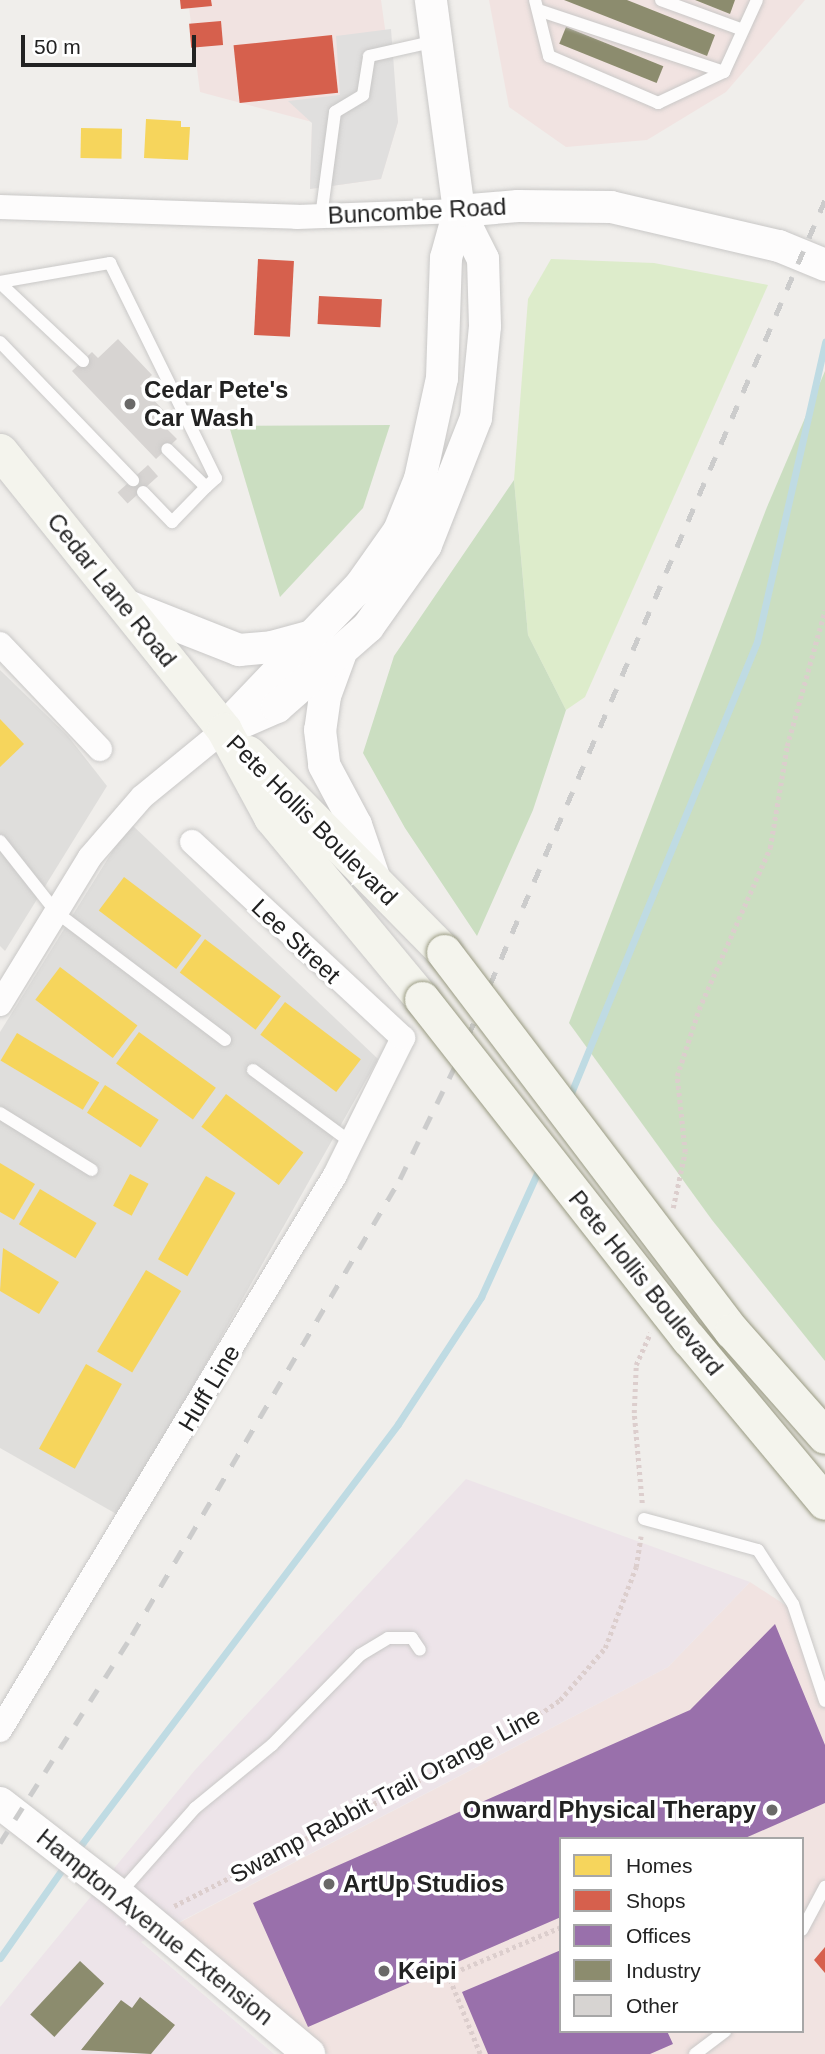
<!DOCTYPE html>
<html>
<head>
<meta charset="utf-8">
<style>
  body { margin:0 }
  #map { position:relative; width:825px; height:2054px; overflow:hidden; background:#f0eeeb; font-family:Helvetica,sans-serif }
  div>[style] { position:absolute }
  .residential>* { inset:0; background:#dfdedc }
  .commercial>* { inset:0; background:#f1e3e1 }
  .industrial>* { inset:0; background:#ede4e9 }
  .grass>* { inset:0; background:#ddeccb }
  .forest>* { inset:0; background:#cbdec1 }
  .parking>* { inset:0; background:#e0dfde }
  .homes>* { inset:0; background:#f6d55c; transform-origin:0 0 }
  .shops>* { inset:0; background:#d6604d; transform-origin:0 0 }
  .offices>* { inset:0; background:#9970ab }
  .industry>* { inset:0; background:#8c8c6e; transform-origin:0 0 }
  .stream>* { height:7px; margin:-3.5px; padding:0 3.5px; transform-origin:3.5px; border-radius:3.5px; background:#bfdbe3 }
  .building>* { inset:0; background:#d7d4d2; transform-origin:0 0 }
  .path>* { height:4.5px; margin-top:-2.25px; transform-origin:0; background:repeating-linear-gradient(90deg,#dccecd 0 3.5px,transparent 0 7px) }
  .roads { filter:drop-shadow(0 0 2px #c9c8c7) drop-shadow(0 0 2px #c9c8c7) }
  .service>* { height:12px; margin:-6px; padding:0 6px; transform-origin:6px; border-radius:6px; background:#fdfcfc }
  .minor>* { height:24px; margin:-12px; padding:0 12px; transform-origin:12px; border-radius:12px; background:#fdfcfc }
  .tertiary>* { height:32px; margin:-16px; padding:0 16px; transform-origin:16px; border-radius:16px; background:#fdfcfc }
  .secondary>* { height:35px; margin:-17.5px; padding:0 17.5px; transform-origin:17.5px; border-radius:17.5px; background:#f4f4ed }
  .rail>* { height:5px; margin-top:-2.5px; transform-origin:0; background:repeating-linear-gradient(90deg,#ccc 0 14px,transparent 0 28px) }
  .bridges { filter:drop-shadow(0 0 2px #999a82) drop-shadow(0 0 2px #999a82) }
  .secondary-bridge>* { height:35px; margin:-17.5px; padding:0 17.5px; transform-origin:17.5px; border-radius:17.5px; background:#f4f4ed }
  .dots>* { width:19px; height:19px; translate:-50% -50%; box-sizing:border-box; border:4px solid #fff; border-radius:50% }
  span { translate:-50% -50%; white-space:nowrap; text-align:center; line-height:1.15; -webkit-text-stroke:7px #fff; paint-order:stroke }
  .street-label { font-size:24px; color:#222 }
  .poi-label { font-size:24px; color:#222; font-weight:700 }
  .left { translate:0 -50%; text-align:left }
  .right { translate:-100% -50%; text-align:right }
  .legend { position:absolute; left:559px; top:1837px; width:245px; height:196px; box-sizing:border-box; background:#fff; border:2px solid #a7a7a7; margin:0; padding:9px 12px; list-style:none; font-size:21px; color:#222 }
  .legend li { display:flex; align-items:center; gap:14px; height:35px }
  .legend b { width:35px; border:2px solid #a7a7a7 }
  .scale { position:absolute; left:21px; top:35px; width:175px; height:32px; box-sizing:border-box; border:4px solid #222; border-top:0; padding-left:9px; font-size:21px; line-height:24px; white-space:nowrap; color:#222; -webkit-text-stroke:5px #fff; paint-order:stroke }
</style>
</head>
<body>
<div id="map">
  <div class="residential">
    <div style="clip-path:polygon(0 670px,68px 736px,107px 786px,5px 951px,0 946px)"></div>
    <div style="clip-path:polygon(130px 823px,378px 1059px,120px 1516px,0 1448px,0 1032px)"></div>
  </div>
  <div class="commercial">
    <div style="clip-path:polygon(188px 0,381px 0,398px 122px,381px 179px,310px 189px,312px 122px,200px 92px)"></div>
    <div style="clip-path:polygon(489px 0,805px 0,726px 92px,647px 140px,566px 147px,509px 107px)"></div>
    <div style="clip-path:polygon(evenodd,750px 1582px,802px 1616px,825px 1678px,825px 2054px,328px 2054px,173px 1926px,668px 1667px,750px 1582px,561px 1839px,802px 1839px,802px 2031px,561px 2031px,561px 1839px)"></div>
  </div>
  <div class="industrial">
    <div style="clip-path:polygon(466px 1479px,750px 1582px,668px 1667px,141px 1942px,274px 2054px,0 2054px,0 2007px,195px 1770px)"></div>
  </div>
  <div class="grass">
    <div style="clip-path:polygon(551px 259px,654px 263px,768px 285px,585px 697px,566px 710px,528px 635px,514px 480px,528px 299px)"></div>
  </div>
  <div class="forest">
    <div style="clip-path:polygon(825px 371px,825px 1361px,712px 1220px,569px 1023px,767px 507px)"></div>
    <div style="clip-path:polygon(390px 425px,363px 508px,280px 597px,229px 426px)"></div>
    <div style="clip-path:polygon(514px 480px,528px 635px,566px 710px,533px 810px,477px 936px,405px 828px,363px 753px,394px 656px)"></div>
  </div>
  <div class="parking">
    <div style="clip-path:polygon(391px 29px,398px 122px,381px 179px,310px 189px,312px 123px,288px 101px,340px 95px,336px 36px)"></div>
  </div>
  <div class="homes">
    <div style="clip-path:polygon(146px 119px,181px 121px,181px 127px,190px 127px,188px 160px,144px 158px)"></div>
    <div style="left:81px;top:128px;width:41px;height:30px;rotate:1deg"></div>
    <div style="clip-path:polygon(0 719px,24px 744px,0 767px)"></div>
    <div style="left:124px;top:877px;width:97px;height:42px;rotate:37deg"></div>
    <div style="left:205px;top:939px;width:95px;height:42px;rotate:37deg"></div>
    <div style="left:60px;top:967px;width:97px;height:41px;rotate:37deg"></div>
    <div style="left:285px;top:1002px;width:95px;height:41px;rotate:37deg"></div>
    <div style="left:139px;top:1032px;width:95px;height:39px;rotate:36deg"></div>
    <div style="left:17px;top:1033px;width:96px;height:32px;rotate:31deg"></div>
    <div style="left:105px;top:1085px;width:64px;height:33px;rotate:33deg"></div>
    <div style="left:226px;top:1094px;width:97px;height:41px;rotate:37deg"></div>
    <div style="clip-path:polygon(0 1163px,35px 1184px,14px 1220px,0 1212px)"></div>
    <div style="left:130px;top:1174px;width:21px;height:36px;rotate:28deg"></div>
    <div style="left:206px;top:1176px;width:34px;height:96px;rotate:30deg"></div>
    <div style="left:40px;top:1189px;width:66px;height:41px;rotate:31deg"></div>
    <div style="clip-path:polygon(3px 1248px,59px 1282px,39px 1314px,0 1291px)"></div>
    <div style="left:146px;top:1270px;width:41px;height:95px;rotate:31deg"></div>
    <div style="left:86px;top:1364px;width:41px;height:97px;rotate:29deg"></div>
  </div>
  <div class="shops">
    <div style="clip-path:polygon(180px 0,211px 0,212px 6px,181px 9px)"></div>
    <div style="left:221px;top:21px;width:24px;height:32px;rotate:85deg"></div>
    <div style="left:332px;top:35px;width:58px;height:99px;rotate:84deg"></div>
    <div style="left:258px;top:259px;width:36px;height:76px;rotate:3deg"></div>
    <div style="left:319px;top:296px;width:63px;height:28px;rotate:3deg"></div>
    <div style="clip-path:polygon(825px 1947px,825px 1973px,814px 1960px)"></div>
  </div>
  <div class="offices">
    <div style="clip-path:polygon(775px 1624px,825px 1745px,825px 1803px,743px 1839px,561px 1839px,561px 1917px,308px 2027px,253px 1903px,690px 1710px)"></div>
    <div style="clip-path:polygon(561px 1950px,561px 2031px,667px 2031px,673px 2044px,650px 2054px,488px 2054px,462px 1992px)"></div>
  </div>
  <div class="industry">
    <div style="clip-path:polygon(564px 0,627px 0,715px 35px,707px 56px)"></div>
    <div style="clip-path:polygon(695px 0,735px 0,730px 14px)"></div>
    <div style="left:566px;top:27px;width:105px;height:18px;rotate:22deg"></div>
    <div style="left:80px;top:1961px;width:33px;height:73px;rotate:43deg"></div>
    <div style="clip-path:polygon(140px 1997px,175px 2025px,151px 2054px,81px 2050px,121px 2000px,132px 2008px)"></div>
  </div>
  <div class="stream">
    <div style="left:569px;top:1098px;width:493px;rotate:-67.6deg"></div>
    <div style="left:757px;top:642px;width:308px;rotate:-77.2deg"></div>
    <div style="left:75px;top:1853px;width:537px;rotate:-53.02deg"></div>
    <div style="left:398px;top:1424px;width:152px;rotate:-56.8deg"></div>
    <div style="left:481px;top:1297px;width:143px;rotate:-65.6deg"></div>
    <div style="left:0;top:1958px;width:113px;rotate:-55deg"></div>
  </div>
  <div class="building">
    <div style="clip-path:polygon(118px 339px,152px 375px,140px 386px,174px 421px,166px 428px,177px 439px,156px 459px,72px 371px,92px 352px,98px 358px)"></div>
    <div style="left:148px;top:465px;width:15px;height:41px;rotate:48deg"></div>
  </div>
  <div class="path">
    <div style="left:673px;top:1208px;width:57px;rotate:-77.9deg"></div>
    <div style="left:685px;top:1152px;width:76px;rotate:-96deg"></div>
    <div style="left:677px;top:1076px;width:71px;rotate:-71.8deg"></div>
    <div style="left:699px;top:1009px;width:176px;rotate:-66.2deg"></div>
    <div style="left:770px;top:848px;width:103px;rotate:-80.5deg"></div>
    <div style="left:787px;top:746px;width:141px;rotate:-74.4deg"></div>
    <div style="left:642px;top:1503px;width:90px;rotate:-95.1deg"></div>
    <div style="left:634px;top:1413px;width:48px;rotate:-87.6deg"></div>
    <div style="left:636px;top:1365px;width:35px;rotate:-66deg"></div>
    <div style="left:174px;top:1906px;width:384px;rotate:-27.1deg"></div>
    <div style="left:516px;top:1731px;width:54px;rotate:-35.2deg"></div>
    <div style="left:560px;top:1700px;width:69px;rotate:-49.1deg"></div>
    <div style="left:605px;top:1648px;width:87px;rotate:-69.1deg"></div>
    <div style="left:636px;top:1567px;width:31px;rotate:-81deg"></div>
    <div style="left:480px;top:2054px;width:85px;rotate:-112.1deg"></div>
    <div style="left:448px;top:1975px;width:123px;rotate:-23deg"></div>
  </div>
  <div class="roads">
    <div class="service">
      <div style="left:535px;top:0;width:58px;rotate:76deg"></div>
      <div style="left:549px;top:56px;width:119px;rotate:23.3deg"></div>
      <div style="left:658px;top:103px;width:73px;rotate:-25.2deg"></div>
      <div style="left:724px;top:72px;width:79px;rotate:-65.4deg"></div>
      <div style="left:661px;top:0;width:87px;rotate:20.1deg"></div>
      <div style="left:538px;top:10px;width:196px;rotate:18.4deg"></div>
      <div style="left:321px;top:217px;width:106px;rotate:-82.4deg"></div>
      <div style="left:335px;top:112px;width:33px;rotate:-31deg"></div>
      <div style="left:363px;top:95px;width:39px;rotate:-81deg"></div>
      <div style="left:369px;top:56px;width:69px;rotate:-12.6deg"></div>
      <div style="left:0;top:282px;width:112px;rotate:-9.8deg"></div>
      <div style="left:110px;top:263px;width:240px;rotate:63.8deg"></div>
      <div style="left:216px;top:478px;width:13px;rotate:138deg"></div>
      <div style="left:0;top:283px;width:114px;rotate:43.2deg"></div>
      <div style="left:0;top:342px;width:192px;rotate:46.1deg"></div>
      <div style="left:143px;top:492px;width:42px;rotate:46deg"></div>
      <div style="left:172px;top:522px;width:49px;rotate:-45.8deg"></div>
      <div style="left:206px;top:487px;width:54px;rotate:-135.7deg"></div>
      <div style="left:0;top:841px;width:90px;rotate:51.7deg"></div>
      <div style="left:56px;top:912px;width:212px;rotate:37.1deg"></div>
      <div style="left:253px;top:1070px;width:123px;rotate:36.4deg"></div>
      <div style="left:0;top:1113px;width:108px;rotate:31.8deg"></div>
      <div style="left:644px;top:1519px;width:118px;rotate:15.2deg"></div>
      <div style="left:758px;top:1550px;width:64px;rotate:57.1deg"></div>
      <div style="left:793px;top:1604px;width:102px;rotate:71.7deg"></div>
      <div style="left:119px;top:1894px;width:115px;rotate:-48.5deg"></div>
      <div style="left:195px;top:1808px;width:99px;rotate:-39.3deg"></div>
      <div style="left:272px;top:1745px;width:126px;rotate:-45.6deg"></div>
      <div style="left:360px;top:1655px;width:33px;rotate:-31deg"></div>
      <div style="left:388px;top:1638px;width:24px"></div>
      <div style="left:412px;top:1638px;width:14px;rotate:56deg"></div>
      <div style="left:802px;top:1930px;width:49px;rotate:-61.9deg"></div>
      <div style="left:695px;top:2054px;width:38px;rotate:-37deg"></div>
    </div>
    <div class="minor">
      <div style="left:0;top:207px;width:297px;rotate:1.9deg"></div>
      <div style="left:297px;top:217px;width:162px;rotate:-2.1deg"></div>
      <div style="left:0;top:644px;width:145px;rotate:46.4deg"></div>
      <div style="left:0;top:1004px;width:172px;rotate:-58.5deg"></div>
      <div style="left:90px;top:857px;width:79px;rotate:-49.1deg"></div>
      <div style="left:142px;top:797px;width:106px;rotate:-39.3deg"></div>
      <div style="left:0;top:1730px;width:648px;rotate:-58.88deg"></div>
      <div style="left:335px;top:1175px;width:153px;rotate:-63.6deg"></div>
      <div style="left:403px;top:1038px;width:288px;rotate:-137.1deg"></div>
    </div>
    <div class="tertiary">
      <div style="left:459px;top:211px;width:59px;rotate:-4.8deg"></div>
      <div style="left:518px;top:206px;width:93px;rotate:0.6deg"></div>
      <div style="left:611px;top:207px;width:172px;rotate:13.1deg"></div>
      <div style="left:779px;top:246px;width:50px;rotate:22.4deg"></div>
      <div style="left:125px;top:605px;width:123px;rotate:21.5deg"></div>
      <div style="left:239px;top:650px;width:33px;rotate:-5deg"></div>
      <div style="left:272px;top:647px;width:41px;rotate:-15.4deg"></div>
      <div style="left:340px;top:655px;width:44px;rotate:110.1deg"></div>
      <div style="left:325px;top:696px;width:34px;rotate:98deg"></div>
      <div style="left:320px;top:730px;width:35px;rotate:83deg"></div>
      <div style="left:324px;top:765px;width:68px;rotate:61.9deg"></div>
      <div style="left:356px;top:825px;width:61px;rotate:71deg"></div>
      <div style="left:229px;top:723px;width:190px;rotate:-46.3deg"></div>
      <div style="left:360px;top:586px;width:67px;rotate:-54.7deg"></div>
      <div style="left:399px;top:531px;width:56px;rotate:-68deg"></div>
      <div style="left:420px;top:479px;width:103px;rotate:-77.7deg"></div>
      <div style="left:442px;top:378px;width:120px;rotate:-88.1deg"></div>
      <div style="left:446px;top:258px;width:49px;rotate:-74.5deg"></div>
      <div style="left:224px;top:730px;width:58px;rotate:-23.5deg"></div>
      <div style="left:277px;top:707px;width:121px;rotate:-41.3deg"></div>
      <div style="left:368px;top:627px;width:100px;rotate:-54.7deg"></div>
      <div style="left:426px;top:545px;width:136px;rotate:-68.5deg"></div>
      <div style="left:476px;top:418px;width:92px;rotate:-84.4deg"></div>
      <div style="left:485px;top:326px;width:67px;rotate:-91.7deg"></div>
      <div style="left:483px;top:259px;width:54px;rotate:-116.6deg"></div>
      <div style="left:459px;top:211px;width:213px;rotate:-97.6deg"></div>
      <div style="left:0;top:1803px;width:150px;rotate:37.7deg"></div>
      <div style="left:119px;top:1895px;width:248px;rotate:39.9deg"></div>
    </div>
    <div class="secondary">
      <div style="left:0;top:451px;width:358px;rotate:51.2deg"></div>
      <div style="left:224px;top:730px;width:99px;rotate:61.6deg"></div>
      <div style="left:271px;top:817px;width:236px;rotate:50.3deg"></div>
      <div style="left:248px;top:753px;width:279px;rotate:45.4deg"></div>
    </div>
  </div>
  <div class="rail">
    <div style="left:0;top:1843px;width:246px;rotate:-57.6deg"></div>
    <div style="left:132px;top:1635px;width:529px;rotate:-59.56deg"></div>
    <div style="left:400px;top:1179px;width:130px;rotate:-64deg"></div>
    <div style="left:457px;top:1062px;width:937px;rotate:-66.88deg"></div>
  </div>
  <div class="bridges">
    <div class="secondary-bridge">
      <div style="left:444px;top:952px;width:476px;rotate:52.8deg"></div>
      <div style="left:732px;top:1331px;width:140px;rotate:48.5deg"></div>
      <div style="left:422px;top:999px;width:432px;rotate:51.9deg"></div>
      <div style="left:689px;top:1339px;width:212px;rotate:50.2deg"></div>
    </div>
  </div>
  <div class="dots">
    <div style="left:130px;top:404px;background:#6a6968"></div>
    <div style="left:772px;top:1810px;background:#6a6968"></div>
    <div style="left:329px;top:1884px;background:#6a6968"></div>
    <div style="left:384px;top:1971px;background:#6a6968"></div>
  </div>
  <div class="street-label">
    <span style="left:417px;top:211px;rotate:-3deg">Buncombe Road</span>
    <span style="left:112px;top:590px;rotate:51deg">Cedar Lane Road</span>
    <span style="left:312px;top:820px;rotate:45deg">Pete Hollis Boulevard</span>
    <span style="left:296px;top:941px;rotate:43deg">Lee Street</span>
    <span style="left:646px;top:1283px;rotate:51deg">Pete Hollis Boulevard</span>
    <span style="left:209px;top:1388px;rotate:-59deg">Huff Line</span>
    <span style="left:385px;top:1795px;rotate:-28deg">Swamp Rabbit Trail Orange Line</span>
    <span style="left:155px;top:1927px;rotate:39deg">Hampton Avenue Extension</span>
  </div>
  <div class="poi-label">
    <span class="left" style="left:144px;top:404px">Cedar Pete's<br>Car Wash</span>
    <span class="right" style="left:756px;top:1810px">Onward Physical Therapy</span>
    <span class="left" style="left:343px;top:1884px">ArtUp Studios</span>
    <span class="left" style="left:398px;top:1971px">Keipi</span>
  </div>
  <ul class="legend">
  <li><b style="height:19px;background:#f6d55c"></b>Homes</li>
  <li><b style="height:19px;background:#d6604d"></b>Shops</li>
  <li><b style="height:19px;background:#9970ab"></b>Offices</li>
  <li><b style="height:19px;background:#8c8c6e"></b>Industry</li>
  <li><b style="height:19px;background:#d7d4d2"></b>Other</li>
  </ul>
  <div class="scale">50 m</div>
</div>
</body>
</html>
